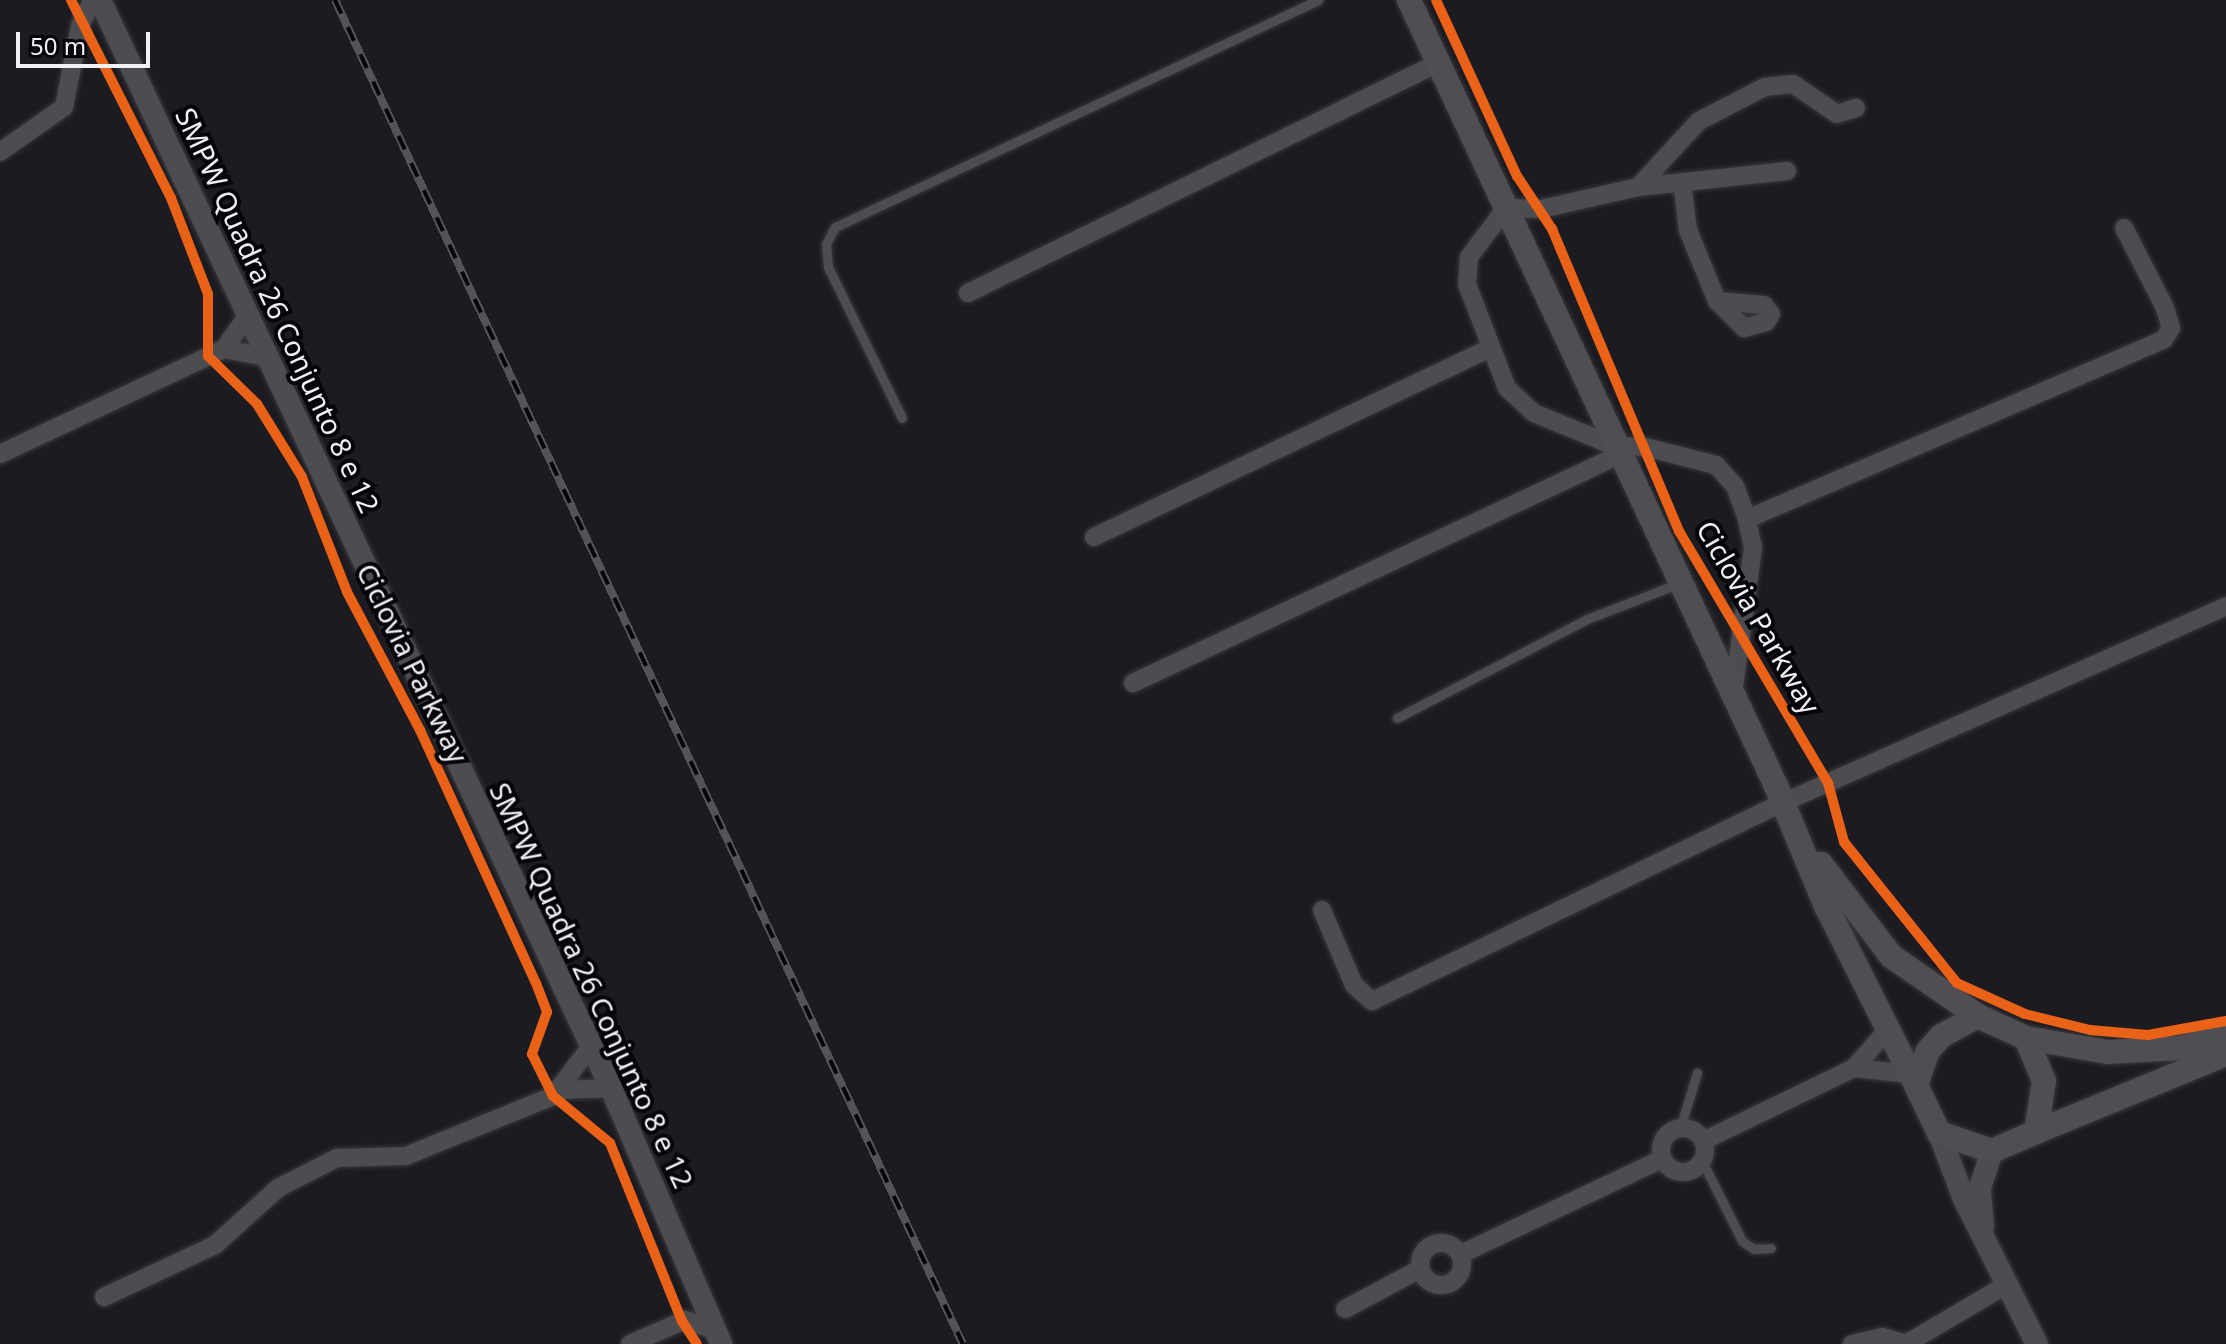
<!DOCTYPE html>
<html>
<head>
<meta charset="utf-8">
<style>
  body { margin:0 }
  #map { position:relative; width:2226px; height:1344px; overflow:hidden; background:#1c1b21; font-family:"Noto Sans",sans-serif }
  div>[style] { position:absolute }
  .roads { filter:drop-shadow(0 0 2px #39383d) drop-shadow(0 0 2px #39383d) }
  .service>* { height:9px; margin:-4.5px; padding:0 4.5px; transform-origin:4.5px; border-radius:4.5px; background:#4d4c50 }
  .minor>* { height:18px; margin:-9px; padding:0 9px; transform-origin:9px; border-radius:9px; background:#4d4c50 }
  .minor>.ring { margin:-9px; padding:0; box-sizing:content-box; background:none; border:18px solid #4d4c50; border-radius:50% }
  .tertiary>* { height:22px; margin:-11px; padding:0 11px; transform-origin:11px; border-radius:11px; background:#4d4c50 }
  .secondary>* { height:24px; margin:-12px; padding:0 12px; transform-origin:12px; border-radius:12px; background:#514e53 }
  .rail>* { height:8px; margin-top:-4px; transform-origin:0; background:repeating-linear-gradient(90deg,#060509 0 15px,#545358 0 30px); box-sizing:border-box; border-block:2px solid #545358 }
  .cycleway>* { height:10px; margin:-5px; padding:0 5px; transform-origin:5px; border-radius:5px; background:#ea6118 }
  span { translate:-50% -50%; white-space:nowrap; text-align:center; line-height:1.15; -webkit-text-stroke:8px #060509; paint-order:stroke }
  .street-label { font-size:28px; color:#f1f0f7 }
  .scale { position:absolute; left:16px; top:32px; width:134px; height:36px; box-sizing:border-box; border:4px solid #f1f0f7; border-top:0; padding-left:10px; font-size:24px; line-height:28px; white-space:nowrap; color:#f1f0f7; -webkit-text-stroke:6px #060509; paint-order:stroke }
</style>
</head>
<body>
<div id="map">
  <div class="roads">
    <div class="service">
      <div style="left:902px;top:418px;width:168px;rotate:-116.1deg"></div>
      <div style="left:828px;top:267px;width:23px;rotate:-95deg"></div>
      <div style="left:826px;top:244px;width:19px;rotate:-62deg"></div>
      <div style="left:835px;top:227px;width:534px;rotate:-25.17deg"></div>
      <div style="left:1397px;top:718px;width:214px;rotate:-27.5deg"></div>
      <div style="left:1587px;top:619px;width:100px;rotate:-21.2deg"></div>
      <div style="left:1680px;top:1128px;width:58px;rotate:-72.8deg"></div>
      <div style="left:1702px;top:1161px;width:89px;rotate:63.4deg"></div>
      <div style="left:1742px;top:1241px;width:14px;rotate:34deg"></div>
      <div style="left:1754px;top:1249px;width:17px;rotate:-3deg"></div>
    </div>
    <div class="minor">
      <div style="left:0;top:152px;width:78px;rotate:-35.1deg"></div>
      <div style="left:64px;top:107px;width:83px;rotate:-78.8deg"></div>
      <div style="left:80px;top:26px;width:29px;rotate:-65deg"></div>
      <div style="left:1787px;top:171px;width:150px;rotate:173.9deg"></div>
      <div style="left:1638px;top:187px;width:99px;rotate:167.2deg"></div>
      <div style="left:1541px;top:209px;width:35px;rotate:-178deg"></div>
      <div style="left:1506px;top:208px;width:61px;rotate:127.1deg"></div>
      <div style="left:1469px;top:257px;width:27px;rotate:94deg"></div>
      <div style="left:1467px;top:284px;width:111px;rotate:69deg"></div>
      <div style="left:1507px;top:388px;width:37px;rotate:43deg"></div>
      <div style="left:1534px;top:413px;width:87px;rotate:22.4deg"></div>
      <div style="left:1614px;top:446px;width:31px;rotate:2deg"></div>
      <div style="left:1645px;top:447px;width:73px;rotate:14.2deg"></div>
      <div style="left:1716px;top:465px;width:28px;rotate:48deg"></div>
      <div style="left:1735px;top:486px;width:35px;rotate:70deg"></div>
      <div style="left:1747px;top:519px;width:454px;rotate:-23.3deg"></div>
      <div style="left:2164px;top:339px;width:13px;rotate:-58deg"></div>
      <div style="left:2171px;top:328px;width:21px;rotate:-107deg"></div>
      <div style="left:2165px;top:308px;width:90px;rotate:-117.1deg"></div>
      <div style="left:1682px;top:182px;width:48px;rotate:82.9deg"></div>
      <div style="left:1688px;top:230px;width:77px;rotate:67.8deg"></div>
      <div style="left:1717px;top:301px;width:38px;rotate:45deg"></div>
      <div style="left:1744px;top:328px;width:23px;rotate:-15deg"></div>
      <div style="left:1766px;top:322px;width:9px;rotate:-58deg"></div>
      <div style="left:1771px;top:314px;width:11px;rotate:-128deg"></div>
      <div style="left:1764px;top:305px;width:47px;rotate:-175.1deg"></div>
      <div style="left:1638px;top:187px;width:90px;rotate:-47.3deg"></div>
      <div style="left:1699px;top:121px;width:74px;rotate:-27.3deg"></div>
      <div style="left:1765px;top:87px;width:28px;rotate:-6deg"></div>
      <div style="left:1793px;top:84px;width:53px;rotate:34.3deg"></div>
      <div style="left:1837px;top:114px;width:20px;rotate:-18deg"></div>
      <div style="left:968px;top:293px;width:523px;rotate:-26.08deg"></div>
      <div style="left:224px;top:349px;width:42px;rotate:11deg"></div>
      <div style="left:0;top:454px;width:247px;rotate:-25.1deg"></div>
      <div style="left:224px;top:349px;width:40px;rotate:-55.1deg"></div>
      <div style="left:1094px;top:537px;width:437px;rotate:-25.5deg"></div>
      <div style="left:1133px;top:683px;width:537px;rotate:-25.13deg"></div>
      <div style="left:1733px;top:694px;width:147px;rotate:-82.2deg"></div>
      <div style="left:1753px;top:548px;width:30px;rotate:-102deg"></div>
      <div style="left:1322px;top:910px;width:82px;rotate:66.9deg"></div>
      <div style="left:1354px;top:985px;width:24px;rotate:42deg"></div>
      <div style="left:1372px;top:1001px;width:453px;rotate:-25.8deg"></div>
      <div style="left:1780px;top:804px;width:488px;rotate:-23.9deg"></div>
      <div style="left:1854px;top:1068px;width:56px;rotate:6.1deg"></div>
      <div style="left:561px;top:1090px;width:50px;rotate:-2.3deg"></div>
      <div class="ring" style="left:1661px;top:1128px;width:26px;height:26px"></div>
      <div style="left:1703px;top:1141px;width:168px;rotate:-25.8deg"></div>
      <div style="left:1854px;top:1068px;width:53px;rotate:-48.8deg"></div>
      <div class="ring" style="left:1420px;top:1243px;width:24px;height:24px"></div>
      <div style="left:1461px;top:1254px;width:222px;rotate:-25.3deg"></div>
      <div style="left:104px;top:1297px;width:123px;rotate:-25.1deg"></div>
      <div style="left:215px;top:1245px;width:85px;rotate:-42.1deg"></div>
      <div style="left:278px;top:1188px;width:66px;rotate:-27deg"></div>
      <div style="left:337px;top:1158px;width:69px;rotate:-1.7deg"></div>
      <div style="left:406px;top:1156px;width:159px;rotate:-22.2deg"></div>
      <div style="left:553px;top:1096px;width:63px;rotate:-52.8deg"></div>
      <div style="left:1345px;top:1309px;width:85px;rotate:-28.1deg"></div>
      <div style="left:630px;top:1344px;width:60px;rotate:-23.6deg"></div>
      <div style="left:685px;top:1320px;width:31px;rotate:19deg"></div>
      <div style="left:1852px;top:1344px;width:31px;rotate:-13deg"></div>
      <div style="left:1882px;top:1337px;width:25px;rotate:16deg"></div>
      <div style="left:1906px;top:1344px;width:118px;rotate:-30.5deg"></div>
    </div>
    <div class="tertiary">
      <div style="left:100px;top:0;width:1202px;rotate:64.84deg"></div>
      <div style="left:611px;top:1088px;width:279px;rotate:66.7deg"></div>
      <div style="left:1939px;top:1133px;width:71px;rotate:69.3deg"></div>
      <div style="left:1964px;top:1199px;width:162px;rotate:63.3deg"></div>
      <div style="left:1983px;top:1226px;width:38px;rotate:-95deg"></div>
      <div style="left:1980px;top:1188px;width:39px;rotate:-72deg"></div>
    </div>
    <div class="secondary">
      <div style="left:1409px;top:0;width:867px;rotate:64.97deg"></div>
      <div style="left:1776px;top:786px;width:130px;rotate:67.4deg"></div>
      <div style="left:1826px;top:906px;width:200px;rotate:63.3deg"></div>
      <div style="left:1821px;top:864px;width:116px;rotate:52.7deg"></div>
      <div style="left:1891px;top:956px;width:106px;rotate:34.6deg"></div>
      <div style="left:1978px;top:1016px;width:53px;rotate:24.6deg"></div>
      <div style="left:2026px;top:1038px;width:47px;rotate:67.3deg"></div>
      <div style="left:2044px;top:1081px;width:52px;rotate:98.9deg"></div>
      <div style="left:2036px;top:1132px;width:48px;rotate:156.6deg"></div>
      <div style="left:1992px;top:1151px;width:56px;rotate:-161.2deg"></div>
      <div style="left:1939px;top:1133px;width:53px;rotate:-115.6deg"></div>
      <div style="left:1916px;top:1085px;width:36px;rotate:-71deg"></div>
      <div style="left:1928px;top:1051px;width:20px;rotate:-49deg"></div>
      <div style="left:1941px;top:1036px;width:42px;rotate:-28.4deg"></div>
      <div style="left:2026px;top:1038px;width:83px;rotate:9.7deg"></div>
      <div style="left:2108px;top:1052px;width:71px;rotate:-3.2deg"></div>
      <div style="left:2179px;top:1048px;width:49px;rotate:-14.3deg"></div>
      <div style="left:2036px;top:1132px;width:205px;rotate:-22.3deg"></div>
    </div>
  </div>
  <div class="rail">
    <div style="left:335px;top:0;width:1483px;rotate:64.96deg"></div>
  </div>
  <div class="cycleway">
    <div style="left:71px;top:0;width:222px;rotate:63.2deg"></div>
    <div style="left:171px;top:198px;width:103px;rotate:68.9deg"></div>
    <div style="left:208px;top:294px;width:62px;rotate:90deg"></div>
    <div style="left:208px;top:356px;width:69px;rotate:44.4deg"></div>
    <div style="left:257px;top:404px;width:86px;rotate:58.3deg"></div>
    <div style="left:302px;top:477px;width:123px;rotate:68.6deg"></div>
    <div style="left:347px;top:592px;width:156px;rotate:62.1deg"></div>
    <div style="left:420px;top:730px;width:278px;rotate:65.4deg"></div>
    <div style="left:536px;top:983px;width:31px;rotate:69deg"></div>
    <div style="left:547px;top:1012px;width:45px;rotate:109.7deg"></div>
    <div style="left:532px;top:1054px;width:47px;rotate:63.4deg"></div>
    <div style="left:553px;top:1096px;width:74px;rotate:39.5deg"></div>
    <div style="left:610px;top:1143px;width:192px;rotate:68deg"></div>
    <div style="left:682px;top:1321px;width:27px;rotate:57deg"></div>
    <div style="left:1436px;top:0;width:194px;rotate:65.3deg"></div>
    <div style="left:1517px;top:176px;width:64px;rotate:56.6deg"></div>
    <div style="left:1552px;top:229px;width:328px;rotate:67.2deg"></div>
    <div style="left:1679px;top:531px;width:293px;rotate:59.4deg"></div>
    <div style="left:1828px;top:783px;width:61px;rotate:74.8deg"></div>
    <div style="left:1844px;top:842px;width:181px;rotate:51.3deg"></div>
    <div style="left:1957px;top:983px;width:75px;rotate:24.5deg"></div>
    <div style="left:2025px;top:1014px;width:67px;rotate:13.8deg"></div>
    <div style="left:2090px;top:1030px;width:58px;rotate:4.9deg"></div>
    <div style="left:2148px;top:1035px;width:79px;rotate:-10.2deg"></div>
  </div>
  <div class="street-label">
    <span style="left:278px;top:310px;rotate:65deg">SMPW Quadra 26 Conjunto 8 e 12</span>
    <span style="left:1759px;top:617px;rotate:60deg">Ciclovia Parkway</span>
    <span style="left:413px;top:663px;rotate:64deg">Ciclovia Parkway</span>
    <span style="left:592px;top:985px;rotate:65deg">SMPW Quadra 26 Conjunto 8 e 12</span>
  </div>
  <div class="scale">50 m</div>
</div>
</body>
</html>
